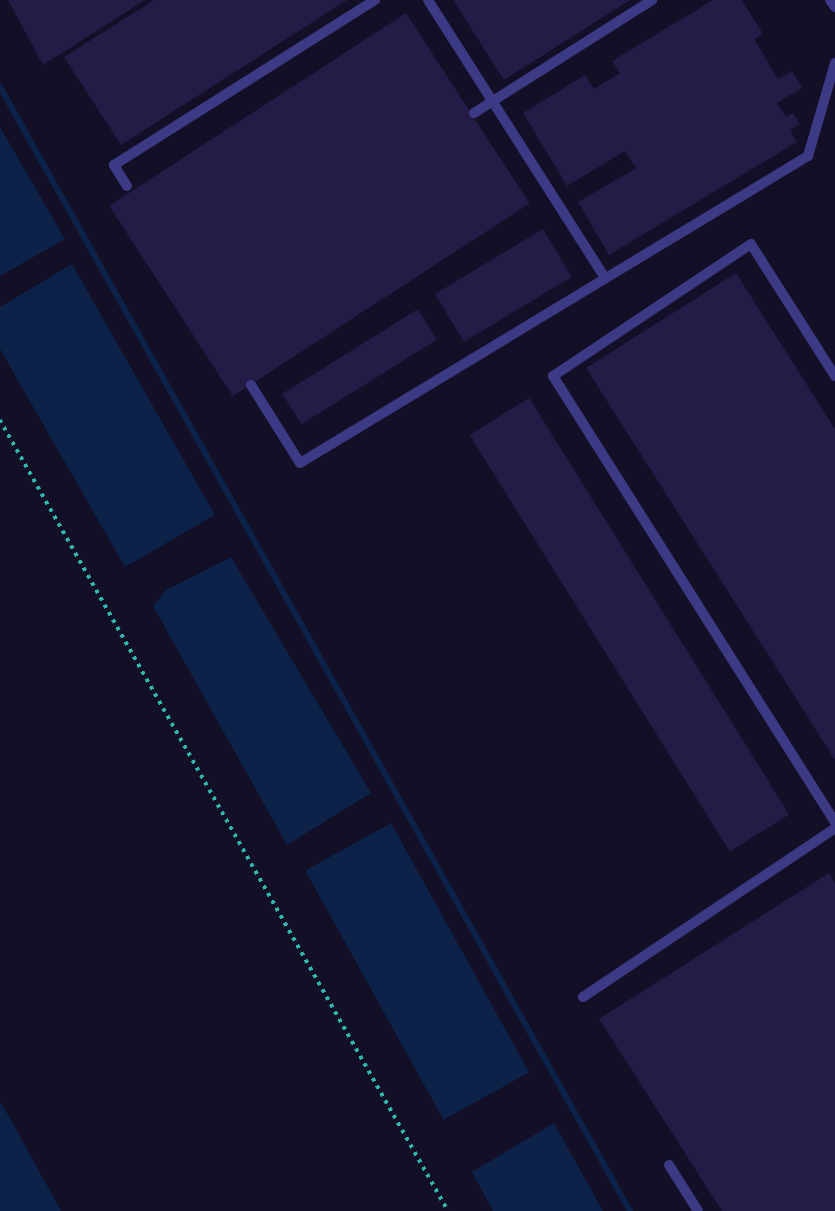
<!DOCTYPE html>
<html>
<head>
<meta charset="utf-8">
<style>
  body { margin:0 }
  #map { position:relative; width:835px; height:1211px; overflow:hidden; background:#130f26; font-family:"PT Sans",sans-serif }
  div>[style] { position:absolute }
  .water>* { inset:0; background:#0c2248; transform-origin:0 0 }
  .stream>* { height:6px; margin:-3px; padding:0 3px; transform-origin:3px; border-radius:3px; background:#0c2248 }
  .building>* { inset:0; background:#241b47; transform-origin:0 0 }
  .path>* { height:3.5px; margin-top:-1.75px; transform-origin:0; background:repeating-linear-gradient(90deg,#2fb8b0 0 3.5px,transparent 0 8.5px) }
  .service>* { height:10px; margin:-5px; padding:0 5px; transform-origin:5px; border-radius:5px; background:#3d3a85 }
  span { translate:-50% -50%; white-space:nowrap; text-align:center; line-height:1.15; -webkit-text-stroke:5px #130f26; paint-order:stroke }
</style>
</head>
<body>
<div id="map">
  <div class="water">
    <div style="clip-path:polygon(0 127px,65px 239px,0 276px)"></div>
    <div style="clip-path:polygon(72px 264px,215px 515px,125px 567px,0 349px,0 307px)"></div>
    <div style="clip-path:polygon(231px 557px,371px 793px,287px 845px,153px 606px,166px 590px)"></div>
    <div style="left:391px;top:823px;width:285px;height:98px;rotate:61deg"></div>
    <div style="clip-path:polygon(0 1101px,17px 1131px,61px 1211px,0 1211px)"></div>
    <div style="clip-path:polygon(554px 1123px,603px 1211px,493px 1211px,472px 1172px)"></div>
  </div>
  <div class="stream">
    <div style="left:0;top:87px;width:1289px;rotate:60.73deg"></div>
  </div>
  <div class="building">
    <div style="clip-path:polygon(8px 0,145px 0,43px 65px)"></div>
    <div style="clip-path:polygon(154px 0,347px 0,121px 145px,64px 57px)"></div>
    <div style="clip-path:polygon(453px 0,630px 0,504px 80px)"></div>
    <div style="clip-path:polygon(713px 0,742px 0,763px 34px,754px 39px,778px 79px,792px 71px,802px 88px,777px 103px,786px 117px,793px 113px,800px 124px,790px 130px,797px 142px,609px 255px,578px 202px,636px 168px,625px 151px,567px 186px,523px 113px,585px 75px,594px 89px,620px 73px,612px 61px)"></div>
    <div style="left:406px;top:13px;width:227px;height:354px;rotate:57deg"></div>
    <div style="left:543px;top:229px;width:56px;height:126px;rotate:59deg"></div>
    <div style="clip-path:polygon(736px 273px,835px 429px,835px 760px,586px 368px)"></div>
    <div style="left:418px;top:309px;width:36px;height:160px;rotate:58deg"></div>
    <div style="left:529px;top:398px;width:491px;height:70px;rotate:58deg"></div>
    <div style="clip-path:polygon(829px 873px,835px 883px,835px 1211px,722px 1211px,599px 1019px)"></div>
  </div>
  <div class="path">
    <div style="left:0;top:420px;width:909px;rotate:60.47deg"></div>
  </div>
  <div class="service">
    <div style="left:428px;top:0;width:330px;rotate:57.5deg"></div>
    <div style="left:830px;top:0;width:9px;rotate:54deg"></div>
    <div style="left:474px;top:113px;width:211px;rotate:-32.4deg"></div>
    <div style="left:127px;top:186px;width:25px;rotate:-122deg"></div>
    <div style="left:114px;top:165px;width:309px;rotate:-32.3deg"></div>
    <div style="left:835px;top:376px;width:156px;rotate:-122.5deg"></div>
    <div style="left:751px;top:244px;width:238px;rotate:146.3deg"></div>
    <div style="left:553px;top:376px;width:528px;rotate:57.7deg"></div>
    <div style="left:251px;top:385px;width:92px;rotate:57.9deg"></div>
    <div style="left:300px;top:463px;width:594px;rotate:-31.15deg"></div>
    <div style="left:808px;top:156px;width:97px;rotate:-73.8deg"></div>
    <div style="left:583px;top:997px;width:303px;rotate:-33.8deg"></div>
    <div style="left:669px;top:1165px;width:54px;rotate:57.8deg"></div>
  </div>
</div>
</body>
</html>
